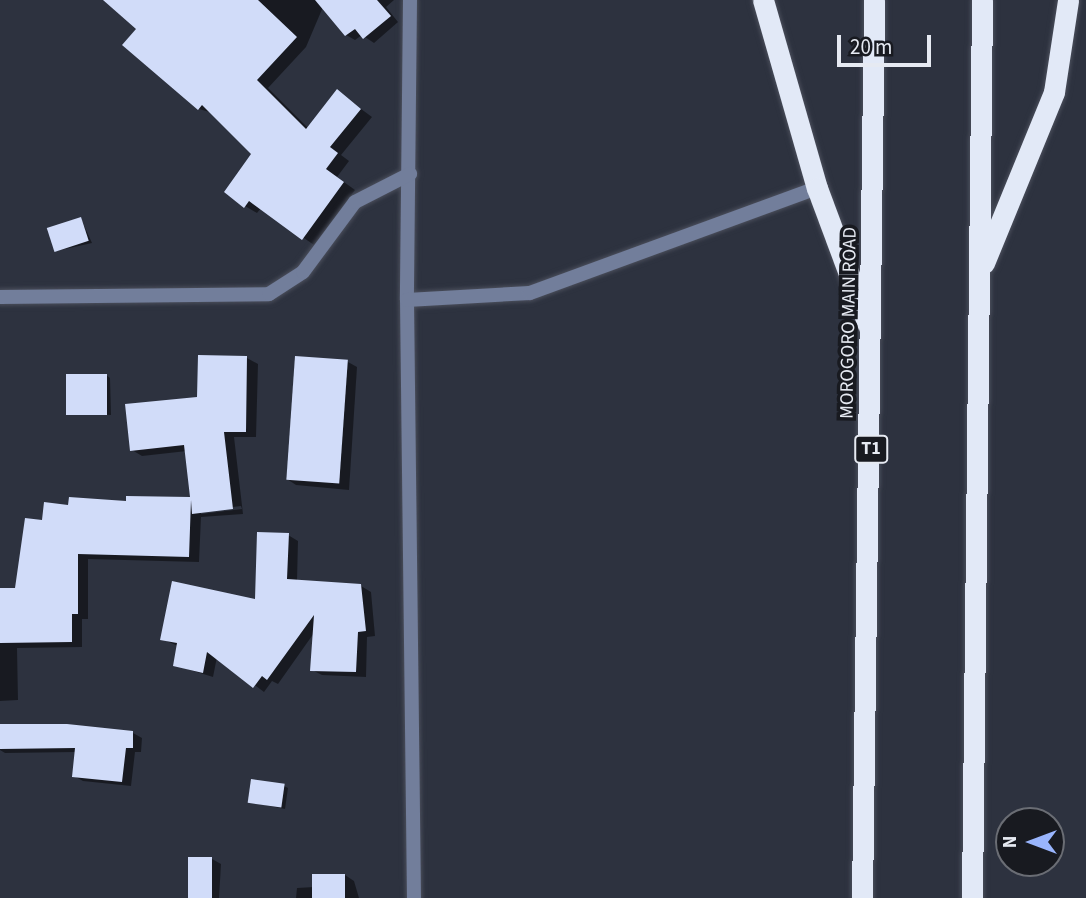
<!DOCTYPE html>
<html>
<head>
<meta charset="utf-8">
<style>
  body { margin:0 }
  #map { position:relative; width:1086px; height:898px; overflow:hidden; background:#2d323f; font-family:"Source Sans 3",sans-serif }
  div>[style] { position:absolute }
  .shadow>* { inset:0; background:#0007 }
  .building>* { inset:0; background:#d1dcf9; transform-origin:0 0 }
  .roads { filter:drop-shadow(0 0 2px #4b4f5c) drop-shadow(0 0 2px #4b4f5c) }
  .street>* { height:14px; margin:-7px; padding:0 7px; transform-origin:7px; border-radius:7px; background:#727e9b }
  .highway>* { height:21px; margin:-10.5px; padding:0 10.5px; transform-origin:10.5px; border-radius:10.5px; background:#e2e9f7 }
  span { translate:-50% -50%; white-space:nowrap; text-align:center; line-height:1.15; -webkit-text-stroke:7px #181a20; paint-order:stroke }
  .shield-label span { padding:2px 5px; background:#181a20; border:2px solid; border-radius:5px; -webkit-text-stroke-width:0 }
  .shield-label { font-size:18px; color:#e6eaf2; font-weight:700 }
  .street-label { font-size:19px; color:#e6eaf2 }
  .north { position:absolute; left:995px; top:807px; width:70px; height:70px; box-sizing:border-box; background:#181a20; border:2px solid #6a6d74; border-radius:50%; rotate:270deg; font-size:19px; font-weight:700; line-height:28px; text-align:center; color:#e6eaf2 }
  .north::after { content:''; display:block; margin:auto; width:24px; height:32px; background:#99b5fd; clip-path:polygon(50% 0,100% 100%,50% 72%,0 100%) }
  .scale { position:absolute; left:837px; top:35px; width:94px; height:32px; box-sizing:border-box; border:4px solid #e6eaf2; border-top:0; padding-left:9px; font-size:21px; line-height:24px; white-space:nowrap; color:#e6eaf2; -webkit-text-stroke:5px #181a20; paint-order:stroke }
</style>
</head>
<body>
<div id="map">
  <div class="shadow">
    <div style="clip-path:polygon(121px 0,394px 0,386px 7px,398px 22px,374px 43px,362px 35px,355px 40px,346px 35px,323px 7px,306px 47px,268px 88px,308px 128px,338px 92px,372px 117px,341px 155px,349px 161px,337px 177px,355px 190px,314px 245px,261px 208px,257px 213px,245px 206px,254px 154px,213px 113px,199px 109px)"></div>
    <div style="clip-path:polygon(81px 219px,92px 243px,56px 251px)"></div>
    <div style="clip-path:polygon(evenodd,247px 358px,258px 364px,256px 437px,234px 437px,243px 514px,201px 517px,199px 562px,88px 559px,88px 619px,82px 619px,82px 647px,17px 648px,18px 700px,0 701px,0 640px,44px 521px,70px 507px,192px 499px,187px 451px,142px 456px,132px 450px,247px 358px,241px 506px,242px 509px,201px 514px,201px 511px,241px 506px)"></div>
    <div style="clip-path:polygon(348px 362px,357px 367px,349px 490px,296px 485px,287px 479px)"></div>
    <div style="clip-path:polygon(106px 375px,110px 378px,111px 415px,69px 413px)"></div>
    <div style="clip-path:polygon(288px 535px,298px 541px,297px 581px,361px 586px,371px 592px,375px 636px,367px 637px,366px 677px,322px 675px,312px 670px,314px 633px,278px 684px,272px 681px,264px 692px,217px 657px,213px 677px,174px 665px,178px 646px,162px 639px,257px 601px)"></div>
    <div style="clip-path:polygon(0 726px,133px 733px,142px 738px,141px 752px,135px 752px,131px 786px,83px 781px,74px 776px,76px 752px,5px 753px,0 750px)"></div>
    <div style="clip-path:polygon(284px 786px,288px 788px,285px 809px,249px 802px)"></div>
    <div style="clip-path:polygon(212px 859px,221px 864px,219px 898px,188px 898px)"></div>
    <div style="clip-path:polygon(345px 875px,354px 881px,359px 898px,296px 898px,297px 888px,314px 887px)"></div>
  </div>
  <div class="building">
    <div style="clip-path:polygon(103px 0,258px 0,297px 37px,257px 80px,306px 129px,337px 89px,361px 109px,330px 147px,338px 153px,326px 169px,344px 182px,302px 240px,249px 201px,244px 208px,224px 192px,251px 154px,202px 105px,198px 110px,122px 45px,136px 29px)"></div>
    <div style="clip-path:polygon(315px 0,377px 0,391px 16px,363px 39px,355px 29px,345px 36px)"></div>
    <div style="left:81px;top:217px;width:25px;height:36px;rotate:72deg"></div>
    <div style="clip-path:polygon(198px 355px,247px 356px,246px 432px,224px 432px,233px 509px,192px 514px,191px 500px,189px 557px,78px 554px,78px 614px,72px 614px,72px 642px,0 643px,0 588px,15px 588px,25px 518px,42px 520px,44px 502px,68px 505px,69px 497px,126px 501px,126px 496px,190px 497px,184px 445px,130px 451px,125px 404px,197px 397px)"></div>
    <div style="left:295px;top:356px;width:53px;height:124px;rotate:4deg"></div>
    <div style="left:66px;top:374px;width:41px;height:41px"></div>
    <div style="clip-path:polygon(257px 532px,289px 533px,287px 579px,361px 584px,366px 631px,358px 632px,356px 672px,310px 671px,314px 615px,267px 680px,262px 676px,253px 688px,207px 652px,203px 673px,173px 666px,177px 643px,160px 640px,172px 581px,255px 599px)"></div>
    <div style="clip-path:polygon(0 724px,67px 724px,133px 731px,133px 748px,126px 748px,122px 782px,72px 777px,75px 748px,0 749px)"></div>
    <div style="left:251px;top:779px;width:34px;height:24px;rotate:8deg"></div>
    <div style="left:188px;top:857px;width:24px;height:41px"></div>
    <div style="left:312px;top:874px;width:33px;height:24px"></div>
  </div>
  <div class="roads">
    <div class="street">
      <div style="left:410px;top:0;width:300px;rotate:90.6deg"></div>
      <div style="left:407px;top:300px;width:598px;rotate:89.33deg"></div>
      <div style="left:0;top:297px;width:269px;rotate:-0.6deg"></div>
      <div style="left:269px;top:294px;width:40px;rotate:-32.9deg"></div>
      <div style="left:303px;top:272px;width:87px;rotate:-53.4deg"></div>
      <div style="left:355px;top:202px;width:62px;rotate:-27deg"></div>
      <div style="left:407px;top:300px;width:123px;rotate:-3.3deg"></div>
      <div style="left:530px;top:293px;width:306px;rotate:-20.1deg"></div>
    </div>
    <div class="highway">
      <div style="left:763px;top:0;width:196px;rotate:74deg"></div>
      <div style="left:817px;top:188px;width:146px;rotate:69.6deg"></div>
      <div style="left:984px;top:263px;width:185px;rotate:-67.7deg"></div>
      <div style="left:1054px;top:92px;width:93px;rotate:-81.3deg"></div>
      <div style="left:862px;top:898px;width:898px;rotate:-89.23deg"></div>
      <div style="left:972px;top:898px;width:898px;rotate:-89.36deg"></div>
    </div>
  </div>
  <div class="shield-label">
    <span style="left:871px;top:449px">T1</span>
  </div>
  <div class="street-label">
    <span style="left:849px;top:323px;rotate:-89deg">MOROGORO MAIN ROAD</span>
  </div>
  <div class="north">N</div>
  <div class="scale">20 m</div>
</div>
</body>
</html>
